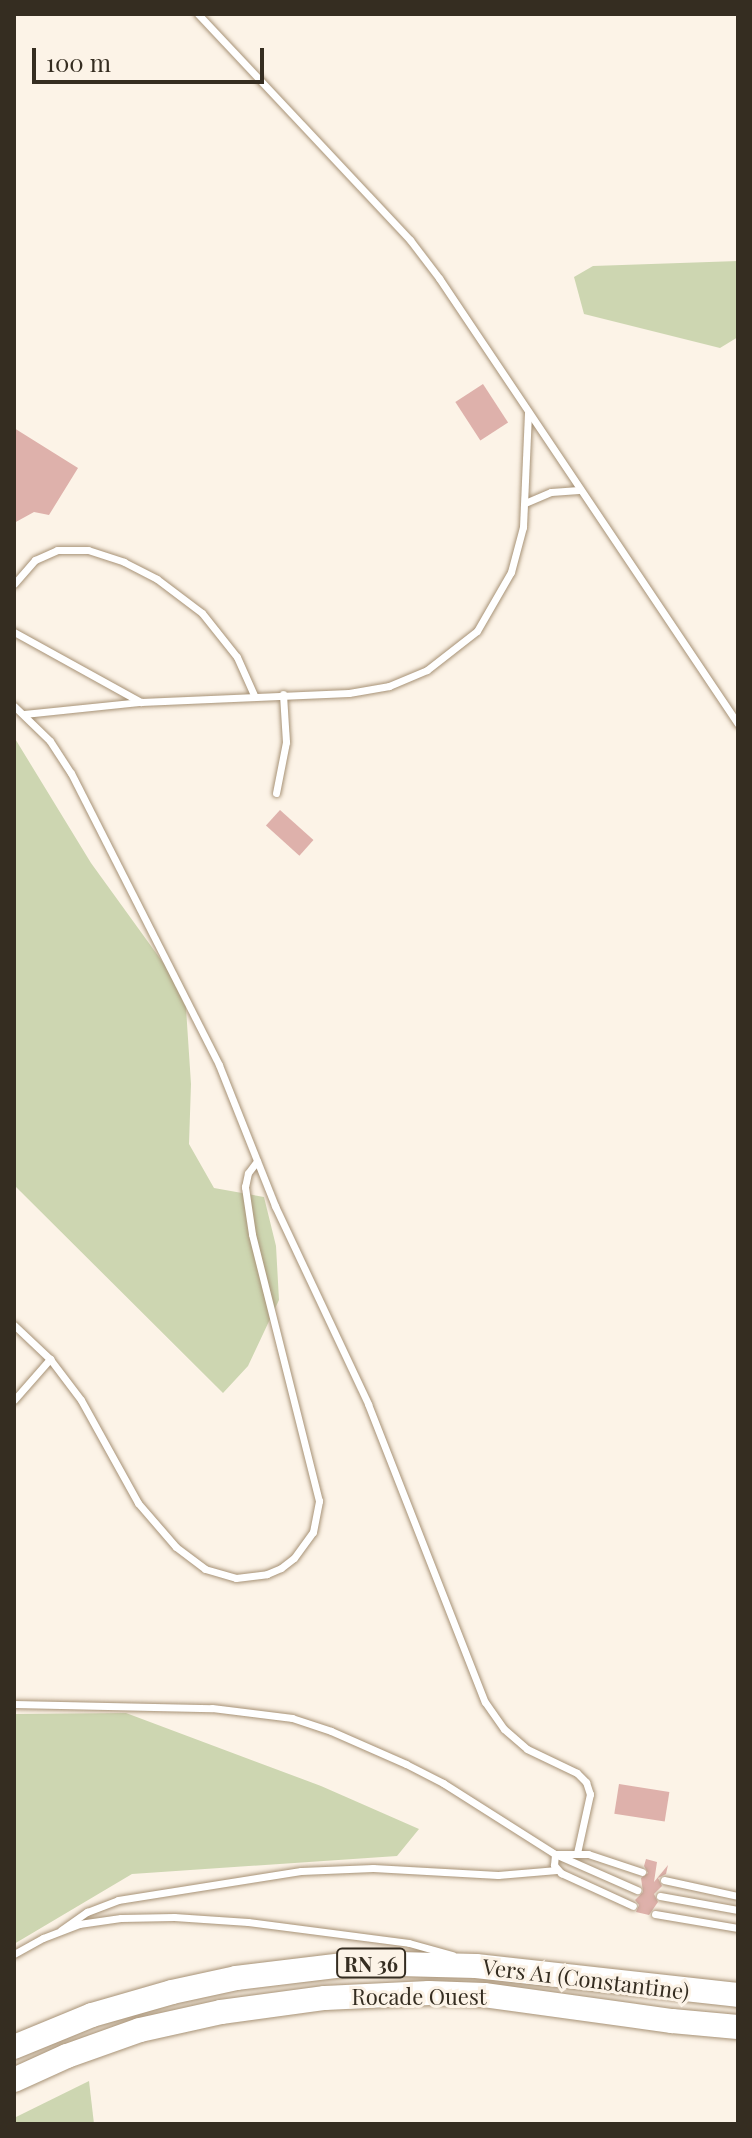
<!DOCTYPE html>
<html>
<head>
<meta charset="utf-8">
<style>
  body { margin:0 }
  #map { position:relative; width:752px; height:2138px; overflow:hidden; background:#fcf3e7; font-family:"Playfair Display",serif }
  div>[style] { position:absolute }
  .green>* { inset:0; background:#cdd6b1 }
  .building>* { inset:0; background:#deb1ab; transform-origin:0 0 }
  .roads { filter:drop-shadow(0 0 2px #a79276) drop-shadow(0 0 2px #a79276) }
  .lane>* { height:7px; margin:-3.5px; padding:0 3.5px; transform-origin:3.5px; border-radius:3.5px; background:#fff }
  .highway>* { height:24px; margin:-12px; padding:0 12px; transform-origin:12px; border-radius:12px; background:#fff }
  span { translate:-50% -50%; white-space:nowrap; text-align:center; line-height:1.15; -webkit-text-stroke:6px #fcf3e7; paint-order:stroke }
  .shield-label span { padding:2px 6px; background:#fcf3e7; border:2px solid; border-radius:6px; -webkit-text-stroke-width:0 }
  .shield-label { font-size:20px; color:#352d21; font-weight:700 }
  .street-label { font-size:22px; color:#352d21 }
  .frame { position:absolute; inset:0; border:16px solid #352d21; pointer-events:none }
  .scale { position:absolute; left:32px; top:48px; width:232px; height:36px; box-sizing:border-box; border:4px solid #352d21; border-top:0; padding-left:10px; font-size:24px; line-height:28px; white-space:nowrap; color:#352d21; -webkit-text-stroke:6px #fcf3e7; paint-order:stroke }
</style>
</head>
<body>
<div id="map">
  <div class="green">
    <div style="clip-path:polygon(738px 261px,738px 337px,720px 348px,584px 314px,574px 277px,593px 266px)"></div>
    <div style="clip-path:polygon(14px 737px,91px 863px,185px 993px,191px 1084px,189px 1144px,214px 1188px,264px 1197px,276px 1246px,279px 1300px,248px 1366px,223px 1393px,14px 1185px)"></div>
    <div style="clip-path:polygon(126px 1713px,321px 1786px,419px 1829px,397px 1856px,132px 1874px,14px 1944px,14px 1714px)"></div>
    <div style="clip-path:polygon(89px 2081px,94px 2124px,14px 2124px,14px 2118px)"></div>
  </div>
  <div class="building">
    <div style="left:483px;top:384px;width:46px;height:33px;rotate:57deg"></div>
    <div style="clip-path:polygon(14px 428px,78px 468px,49px 515px,34px 512px,14px 523px)"></div>
    <div style="left:280px;top:810px;width:45px;height:21px;rotate:42deg"></div>
    <div style="left:619px;top:1784px;width:51px;height:30px;rotate:9deg"></div>
    <div style="clip-path:polygon(646px 1859px,657px 1862px,654px 1882px,668px 1865px,666px 1874px,658px 1878px,662px 1886px,654px 1894px,658px 1902px,649px 1915px,636px 1912px,639px 1905px,635px 1900px,643px 1892px,641px 1878px,648px 1873px,644px 1866px)"></div>
  </div>
  <div class="roads">
    <div class="lane">
      <div style="left:198px;top:14px;width:310px;rotate:46.8deg"></div>
      <div style="left:410px;top:240px;width:48px;rotate:52.7deg"></div>
      <div style="left:439px;top:278px;width:537px;rotate:56.16deg"></div>
      <div style="left:525px;top:503px;width:28px;rotate:-23deg"></div>
      <div style="left:551px;top:492px;width:28px;rotate:-4deg"></div>
      <div style="left:14px;top:584px;width:32px;rotate:-49deg"></div>
      <div style="left:35px;top:560px;width:24px;rotate:-24deg"></div>
      <div style="left:57px;top:550px;width:31px"></div>
      <div style="left:88px;top:550px;width:38px;rotate:18deg"></div>
      <div style="left:124px;top:562px;width:37px;rotate:27deg"></div>
      <div style="left:157px;top:579px;width:56px;rotate:37.1deg"></div>
      <div style="left:202px;top:613px;width:56px;rotate:51.5deg"></div>
      <div style="left:237px;top:657px;width:42px;rotate:65.9deg"></div>
      <div style="left:14px;top:632px;width:145px;rotate:28.9deg"></div>
      <div style="left:14px;top:706px;width:50px;rotate:44.2deg"></div>
      <div style="left:50px;top:741px;width:38px;rotate:57deg"></div>
      <div style="left:71px;top:773px;width:327px;rotate:63.1deg"></div>
      <div style="left:219px;top:1065px;width:152px;rotate:68.3deg"></div>
      <div style="left:275px;top:1206px;width:219px;rotate:64.8deg"></div>
      <div style="left:368px;top:1404px;width:320px;rotate:68.6deg"></div>
      <div style="left:485px;top:1702px;width:33px;rotate:55deg"></div>
      <div style="left:504px;top:1729px;width:30px;rotate:41deg"></div>
      <div style="left:527px;top:1749px;width:55px;rotate:25.6deg"></div>
      <div style="left:577px;top:1773px;width:13px;rotate:45deg"></div>
      <div style="left:586px;top:1782px;width:13px;rotate:72deg"></div>
      <div style="left:590px;top:1794px;width:60px;rotate:102.4deg"></div>
      <div style="left:24px;top:714px;width:118px;rotate:-5.9deg"></div>
      <div style="left:141px;top:702px;width:208px;rotate:-2.5deg"></div>
      <div style="left:349px;top:693px;width:41px;rotate:-9.9deg"></div>
      <div style="left:389px;top:686px;width:41px;rotate:-22.8deg"></div>
      <div style="left:427px;top:670px;width:63px;rotate:-38deg"></div>
      <div style="left:477px;top:631px;width:68px;rotate:-60deg"></div>
      <div style="left:511px;top:572px;width:47px;rotate:-75.1deg"></div>
      <div style="left:523px;top:527px;width:115px;rotate:-87.5deg"></div>
      <div style="left:276px;top:793px;width:52px;rotate:-78.9deg"></div>
      <div style="left:286px;top:742px;width:48px;rotate:-93.6deg"></div>
      <div style="left:14px;top:1325px;width:50px;rotate:43.4deg"></div>
      <div style="left:50px;top:1359px;width:51px;rotate:52.9deg"></div>
      <div style="left:81px;top:1400px;width:118px;rotate:61deg"></div>
      <div style="left:138px;top:1503px;width:58px;rotate:49.2deg"></div>
      <div style="left:176px;top:1547px;width:36px;rotate:37deg"></div>
      <div style="left:205px;top:1569px;width:32px;rotate:16deg"></div>
      <div style="left:236px;top:1578px;width:31px;rotate:-7deg"></div>
      <div style="left:267px;top:1574px;width:15px;rotate:-23deg"></div>
      <div style="left:281px;top:1568px;width:16px;rotate:-38deg"></div>
      <div style="left:294px;top:1558px;width:32px;rotate:-54deg"></div>
      <div style="left:313px;top:1532px;width:32px;rotate:-79deg"></div>
      <div style="left:319px;top:1501px;width:275px;rotate:-104.1deg"></div>
      <div style="left:252px;top:1234px;width:48px;rotate:-98.5deg"></div>
      <div style="left:245px;top:1187px;width:14px;rotate:-78deg"></div>
      <div style="left:248px;top:1173px;width:15px;rotate:-53deg"></div>
      <div style="left:14px;top:1400px;width:55px;rotate:-48.7deg"></div>
      <div style="left:14px;top:1704px;width:198px;rotate:1.2deg"></div>
      <div style="left:212px;top:1708px;width:81px;rotate:7.1deg"></div>
      <div style="left:292px;top:1718px;width:41px;rotate:18.4deg"></div>
      <div style="left:331px;top:1731px;width:82px;rotate:23.7deg"></div>
      <div style="left:406px;top:1764px;width:42px;rotate:27.2deg"></div>
      <div style="left:443px;top:1783px;width:133px;rotate:32.4deg"></div>
      <div style="left:555px;top:1854px;width:90px;rotate:23.7deg"></div>
      <div style="left:555px;top:1854px;width:11px;rotate:95deg"></div>
      <div style="left:554px;top:1865px;width:11px;rotate:49deg"></div>
      <div style="left:561px;top:1873px;width:79px;rotate:24.6deg"></div>
      <div style="left:557px;top:1854px;width:31px"></div>
      <div style="left:588px;top:1854px;width:57px;rotate:18.4deg"></div>
      <div style="left:664px;top:1880px;width:76px;rotate:12.2deg"></div>
      <div style="left:660px;top:1896px;width:79px;rotate:10.2deg"></div>
      <div style="left:655px;top:1914px;width:84px;rotate:9.6deg"></div>
      <div style="left:61px;top:1930px;width:32px;rotate:-35deg"></div>
      <div style="left:87px;top:1912px;width:33px;rotate:-21deg"></div>
      <div style="left:118px;top:1900px;width:185px;rotate:-9deg"></div>
      <div style="left:301px;top:1871px;width:72px;rotate:-2.4deg"></div>
      <div style="left:373px;top:1868px;width:125px;rotate:3.2deg"></div>
      <div style="left:498px;top:1875px;width:59px;rotate:-4.8deg"></div>
      <div style="left:14px;top:1954px;width:33px;rotate:-29deg"></div>
      <div style="left:43px;top:1938px;width:39px;rotate:-21deg"></div>
      <div style="left:79px;top:1924px;width:42px;rotate:-8.1deg"></div>
      <div style="left:121px;top:1918px;width:53px;rotate:-1.1deg"></div>
      <div style="left:174px;top:1917px;width:74px;rotate:3.9deg"></div>
      <div style="left:248px;top:1922px;width:162px;rotate:7.4deg"></div>
      <div style="left:409px;top:1943px;width:45px;rotate:15.6deg"></div>
    </div>
    <div class="highway">
      <div style="left:14px;top:2047px;width:84px;rotate:-22.3deg"></div>
      <div style="left:92px;top:2015px;width:83px;rotate:-16deg"></div>
      <div style="left:172px;top:1992px;width:66px;rotate:-12.3deg"></div>
      <div style="left:236px;top:1978px;width:125px;rotate:-6.9deg"></div>
      <div style="left:360px;top:1963px;width:116px;rotate:1.5deg"></div>
      <div style="left:476px;top:1966px;width:264px;rotate:6.3deg"></div>
      <div style="left:14px;top:2080px;width:58px;rotate:-24.4deg"></div>
      <div style="left:67px;top:2056px;width:77px;rotate:-19.6deg"></div>
      <div style="left:140px;top:2030px;width:83px;rotate:-12.5deg"></div>
      <div style="left:221px;top:2012px;width:105px;rotate:-7.7deg"></div>
      <div style="left:325px;top:1998px;width:104px;rotate:-2.8deg"></div>
      <div style="left:429px;top:1993px;width:55px;rotate:2.1deg"></div>
      <div style="left:484px;top:1995px;width:190px;rotate:7.9deg"></div>
      <div style="left:672px;top:2021px;width:66px;rotate:5.2deg"></div>
    </div>
  </div>
  <div class="shield-label">
    <span style="left:371px;top:1963px">RN 36</span>
  </div>
  <div class="street-label">
    <span style="left:586px;top:1979px;rotate:7deg">Vers A1 (Constantine)</span>
    <span style="left:419px;top:1997px">Rocade Ouest</span>
  </div>
  <div class="frame"></div>
  <div class="scale">100 m</div>
</div>
</body>
</html>
